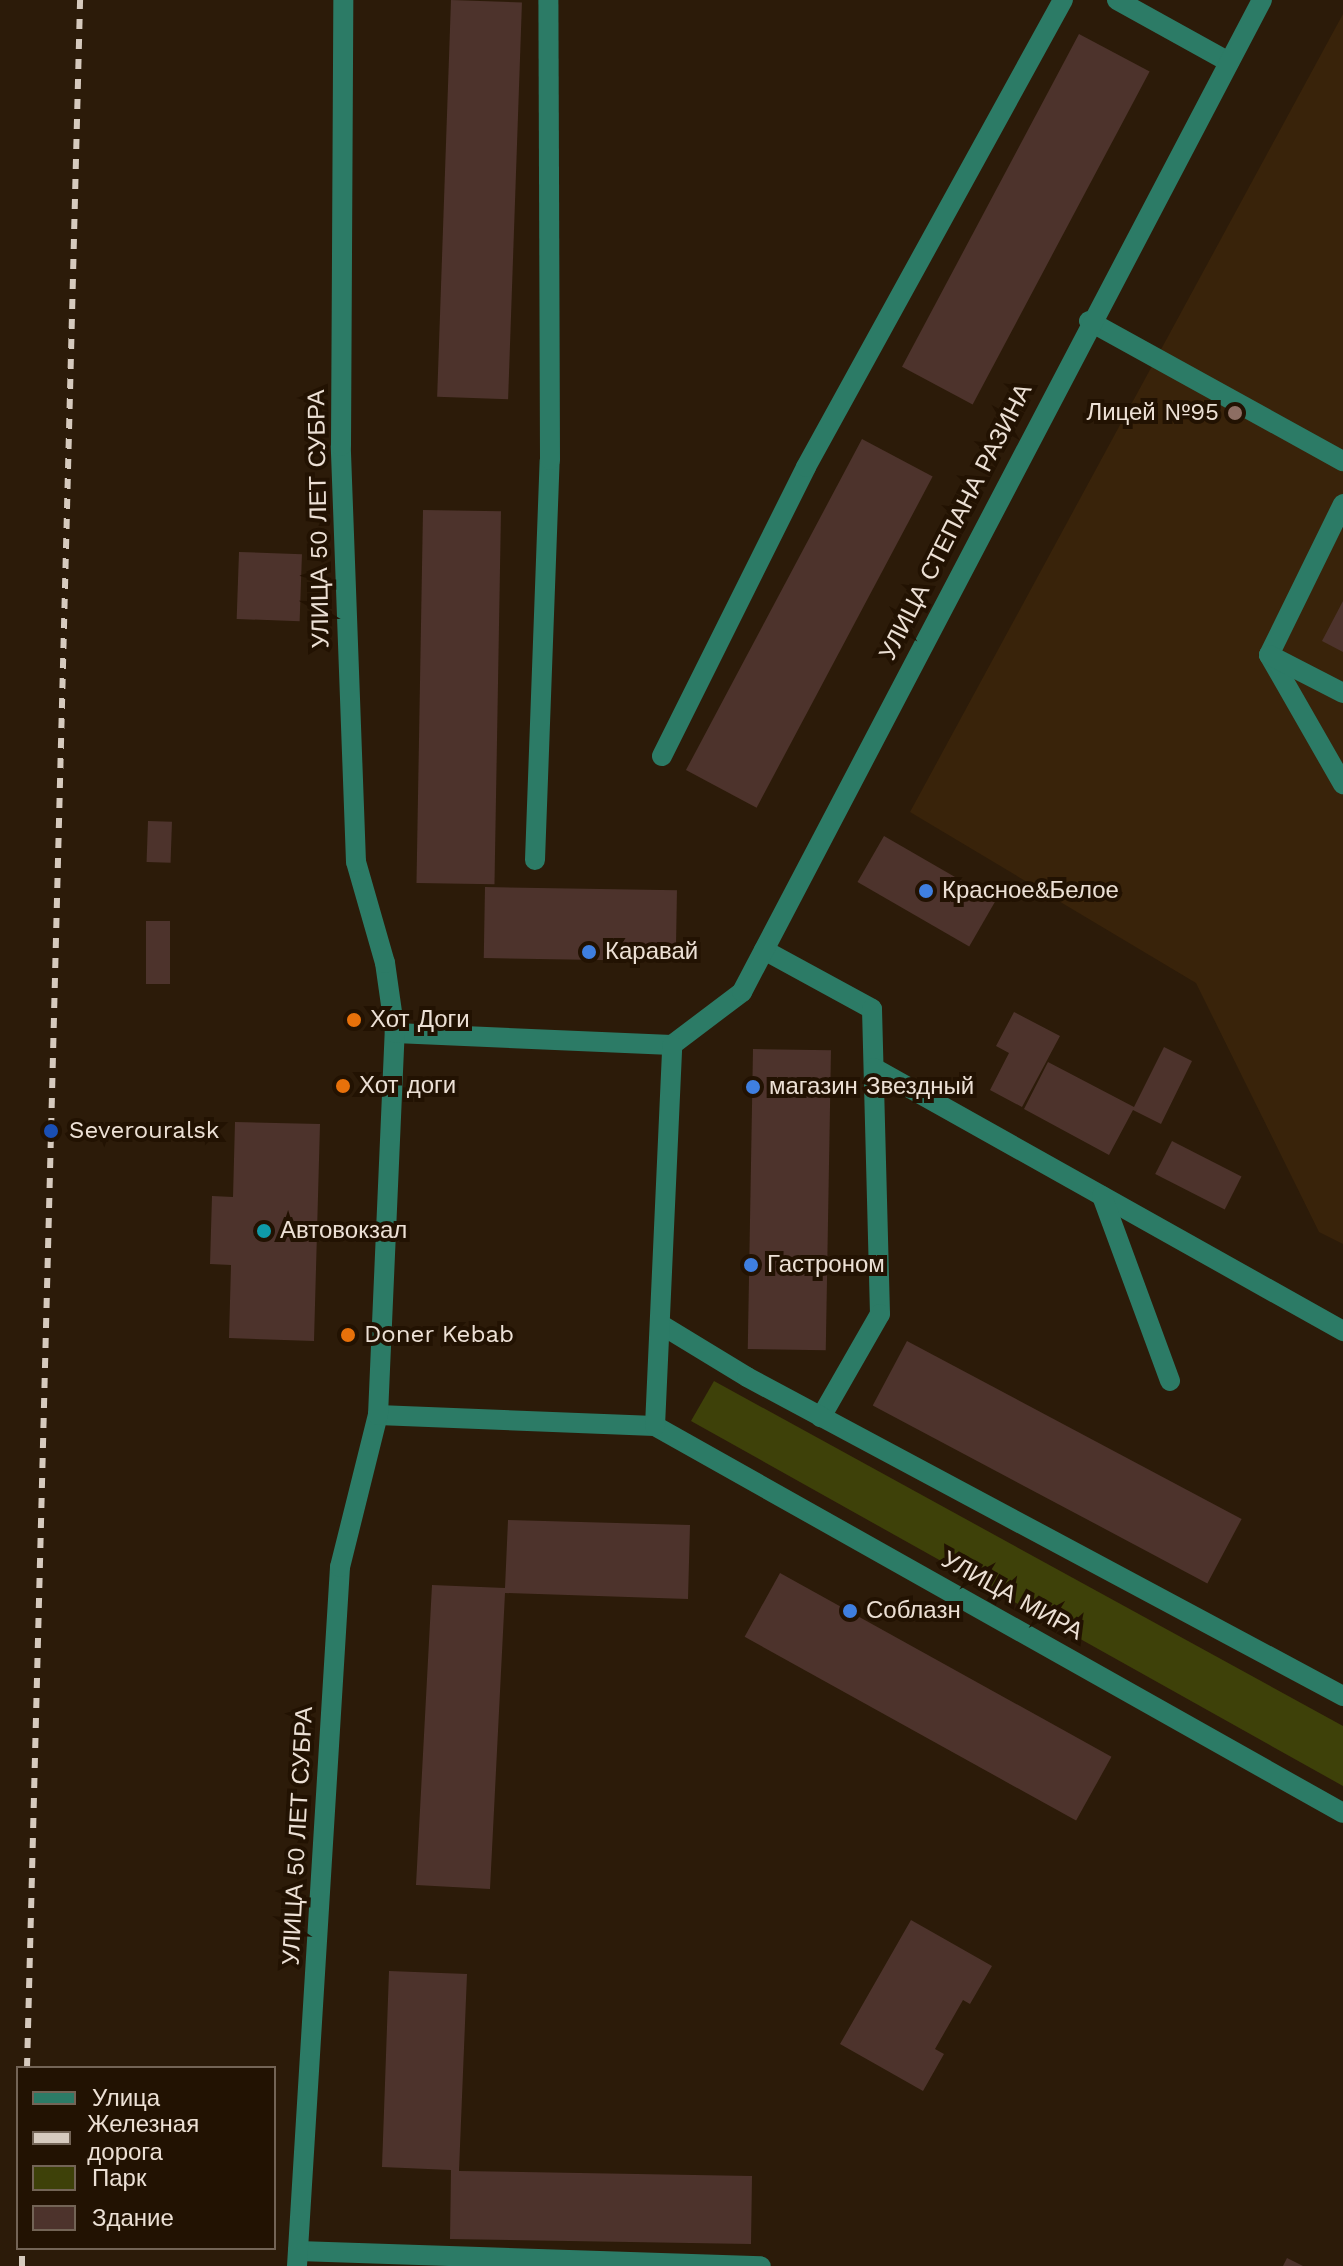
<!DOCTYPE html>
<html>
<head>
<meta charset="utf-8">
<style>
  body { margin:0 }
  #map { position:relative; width:1343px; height:2266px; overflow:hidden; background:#2c1b09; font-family:"Work Sans",sans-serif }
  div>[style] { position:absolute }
  .built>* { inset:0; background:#39230a }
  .green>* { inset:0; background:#3e4109 }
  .building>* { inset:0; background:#4d332c; transform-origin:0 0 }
  .minor>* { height:20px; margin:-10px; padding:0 10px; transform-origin:10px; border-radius:10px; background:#2c7b66 }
  .rail>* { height:6px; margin-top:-3px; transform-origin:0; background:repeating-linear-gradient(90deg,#d6cabe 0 10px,transparent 0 20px) }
  .dots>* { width:22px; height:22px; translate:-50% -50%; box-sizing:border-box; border:4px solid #221202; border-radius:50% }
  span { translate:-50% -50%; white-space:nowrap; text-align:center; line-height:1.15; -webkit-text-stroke:8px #221202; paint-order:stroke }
  .poi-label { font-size:24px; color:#ece0d5 }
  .right { translate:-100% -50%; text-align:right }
  .left { translate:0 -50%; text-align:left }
  .street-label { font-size:24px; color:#ece0d5 }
  .legend { position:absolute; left:16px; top:2066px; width:260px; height:184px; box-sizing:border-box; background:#221202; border:2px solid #736456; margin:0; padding:10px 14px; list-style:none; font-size:24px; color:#ece0d5 }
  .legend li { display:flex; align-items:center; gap:16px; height:40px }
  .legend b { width:40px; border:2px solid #736456 }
</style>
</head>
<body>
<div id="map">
  <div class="built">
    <div style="clip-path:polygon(1343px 14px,1343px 1244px,1319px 1232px,1196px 983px,910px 812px)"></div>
  </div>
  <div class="green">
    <div style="clip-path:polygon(714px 1381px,1343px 1726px,1343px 1786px,691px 1421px)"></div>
  </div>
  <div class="building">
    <div style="left:451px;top:0;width:71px;height:397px;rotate:2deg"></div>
    <div style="left:1079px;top:34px;width:80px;height:377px;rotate:28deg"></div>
    <div style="left:862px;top:439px;width:80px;height:375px;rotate:28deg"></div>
    <div style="left:423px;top:510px;width:78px;height:373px;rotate:1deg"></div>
    <div style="left:239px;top:552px;width:63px;height:67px;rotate:2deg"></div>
    <div style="clip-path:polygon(1343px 601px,1343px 652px,1322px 641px)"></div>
    <div style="left:148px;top:821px;width:24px;height:41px;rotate:2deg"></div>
    <div style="left:884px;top:836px;width:129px;height:53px;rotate:30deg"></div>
    <div style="left:485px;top:887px;width:192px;height:71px;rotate:1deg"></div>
    <div style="left:146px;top:921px;width:24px;height:63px"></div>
    <div style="clip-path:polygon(1014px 1012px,1060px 1036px,1022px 1107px,990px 1090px,1009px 1053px,996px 1046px)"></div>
    <div style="clip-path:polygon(1164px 1047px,1192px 1061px,1161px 1124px,1133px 1110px,1109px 1155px,1024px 1109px,1048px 1062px,1134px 1107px)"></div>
    <div style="left:753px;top:1049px;width:78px;height:300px;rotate:1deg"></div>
    <div style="clip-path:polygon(235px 1122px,320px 1124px,314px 1341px,229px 1338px,231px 1265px,210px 1264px,212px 1196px,233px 1197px)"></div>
    <div style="left:1172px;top:1141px;width:78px;height:37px;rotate:27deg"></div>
    <div style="left:907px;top:1341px;width:379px;height:73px;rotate:28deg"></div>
    <div style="clip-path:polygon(508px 1520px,690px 1525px,688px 1599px,505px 1593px,490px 1889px,416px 1885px,432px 1585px,505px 1588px)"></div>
    <div style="left:780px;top:1573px;width:379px;height:73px;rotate:29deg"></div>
    <div style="clip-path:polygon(911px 1920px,992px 1966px,970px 2004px,963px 2000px,935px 2049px,944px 2054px,923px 2091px,840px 2044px)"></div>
    <div style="clip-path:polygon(389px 1971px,467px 1974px,459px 2171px,752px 2176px,751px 2244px,450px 2239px,451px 2170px,382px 2167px)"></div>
    <div style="clip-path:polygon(1287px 2258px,1303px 2266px,1283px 2266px)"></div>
  </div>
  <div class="minor">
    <div style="left:1117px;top:0;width:128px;rotate:29deg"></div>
    <div style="left:1089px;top:321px;width:290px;rotate:28.9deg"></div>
    <div style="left:1269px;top:655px;width:168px;rotate:-63.9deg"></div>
    <div style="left:1269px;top:655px;width:149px;rotate:60.2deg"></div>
    <div style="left:1269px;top:655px;width:83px;rotate:27.2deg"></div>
    <div style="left:662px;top:756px;width:323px;rotate:-63.5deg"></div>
    <div style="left:806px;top:467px;width:533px;rotate:-61.18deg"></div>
    <div style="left:535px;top:860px;width:400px;rotate:-87.9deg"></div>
    <div style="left:550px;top:460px;width:460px;rotate:-90.2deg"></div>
    <div style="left:764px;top:950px;width:123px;rotate:28.6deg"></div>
    <div style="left:872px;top:1009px;width:305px;rotate:88.5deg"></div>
    <div style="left:880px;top:1314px;width:119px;rotate:119.8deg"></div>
    <div style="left:395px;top:1033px;width:277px;rotate:2.5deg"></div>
    <div style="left:672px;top:1045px;width:88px;rotate:-37.1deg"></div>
    <div style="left:742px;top:992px;width:1120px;rotate:-62.34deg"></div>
    <div style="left:874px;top:1068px;width:538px;rotate:29.28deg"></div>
    <div style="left:1102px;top:1196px;width:197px;rotate:69.8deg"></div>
    <div style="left:660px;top:1324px;width:102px;rotate:31.3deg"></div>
    <div style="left:747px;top:1377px;width:676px;rotate:28.16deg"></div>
    <div style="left:378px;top:1415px;width:277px;rotate:2.3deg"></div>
    <div style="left:655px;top:1426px;width:789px;rotate:29.36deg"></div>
    <div style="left:655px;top:1426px;width:381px;rotate:-87.4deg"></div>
    <div style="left:298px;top:2251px;width:463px;rotate:1.9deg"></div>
    <div style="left:297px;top:2266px;width:700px;rotate:-86.48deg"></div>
    <div style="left:340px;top:1567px;width:157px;rotate:-76deg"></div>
    <div style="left:378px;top:1415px;width:382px;rotate:-87.5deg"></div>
    <div style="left:395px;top:1033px;width:71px;rotate:-98.1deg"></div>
    <div style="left:385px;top:963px;width:105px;rotate:-106deg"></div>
    <div style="left:356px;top:862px;width:416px;rotate:-92.1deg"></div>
    <div style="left:341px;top:446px;width:446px;rotate:-89.7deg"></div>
  </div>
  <div class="rail">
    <div style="left:27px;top:2068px;width:2069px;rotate:-88.53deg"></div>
    <div style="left:22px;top:2266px;width:18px;rotate:-90deg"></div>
  </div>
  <div class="dots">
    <div style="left:1235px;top:413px;background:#8d6e63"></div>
    <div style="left:926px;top:891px;background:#3f7fe0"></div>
    <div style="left:589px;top:952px;background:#3f7fe0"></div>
    <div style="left:354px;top:1020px;background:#e8710a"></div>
    <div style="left:343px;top:1086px;background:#e8710a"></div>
    <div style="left:753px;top:1087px;background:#3f7fe0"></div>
    <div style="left:51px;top:1131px;background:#1a4fb4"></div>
    <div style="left:264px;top:1231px;background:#0f9aa8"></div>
    <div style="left:751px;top:1265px;background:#3f7fe0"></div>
    <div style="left:348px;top:1335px;background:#e8710a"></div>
    <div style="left:850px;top:1611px;background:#3f7fe0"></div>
  </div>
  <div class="poi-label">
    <span class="right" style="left:1219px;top:413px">Лицей №95</span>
    <span class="left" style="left:942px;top:891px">Красное&amp;Белое</span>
    <span class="left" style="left:605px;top:952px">Каравай</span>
    <span class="left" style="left:370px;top:1020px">Хот Доги</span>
    <span class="left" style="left:359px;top:1086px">Хот доги</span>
    <span class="left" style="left:769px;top:1087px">магазин Звездный</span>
    <span class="left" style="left:69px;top:1131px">Severouralsk</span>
    <span class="left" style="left:280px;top:1231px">Автовокзал</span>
    <span class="left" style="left:767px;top:1265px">Гастроном</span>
    <span class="left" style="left:364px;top:1335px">Doner Kebab</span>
    <span class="left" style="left:866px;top:1611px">Соблазн</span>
  </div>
  <div class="street-label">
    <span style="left:319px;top:519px;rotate:-91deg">УЛИЦА 50 ЛЕТ СУБРА</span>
    <span style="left:956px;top:522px;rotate:-63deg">УЛИЦА СТЕПАНА РАЗИНА</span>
    <span style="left:1012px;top:1596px;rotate:29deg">УЛИЦА МИРА</span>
    <span style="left:298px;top:1836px;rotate:-87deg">УЛИЦА 50 ЛЕТ СУБРА</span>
  </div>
  <ul class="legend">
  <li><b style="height:10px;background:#2c7b66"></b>Улица</li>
  <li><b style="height:10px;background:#d6cabe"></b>Железная дорога</li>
  <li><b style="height:22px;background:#3e4109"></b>Парк</li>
  <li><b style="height:22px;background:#4d332c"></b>Здание</li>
  </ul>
</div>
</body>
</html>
